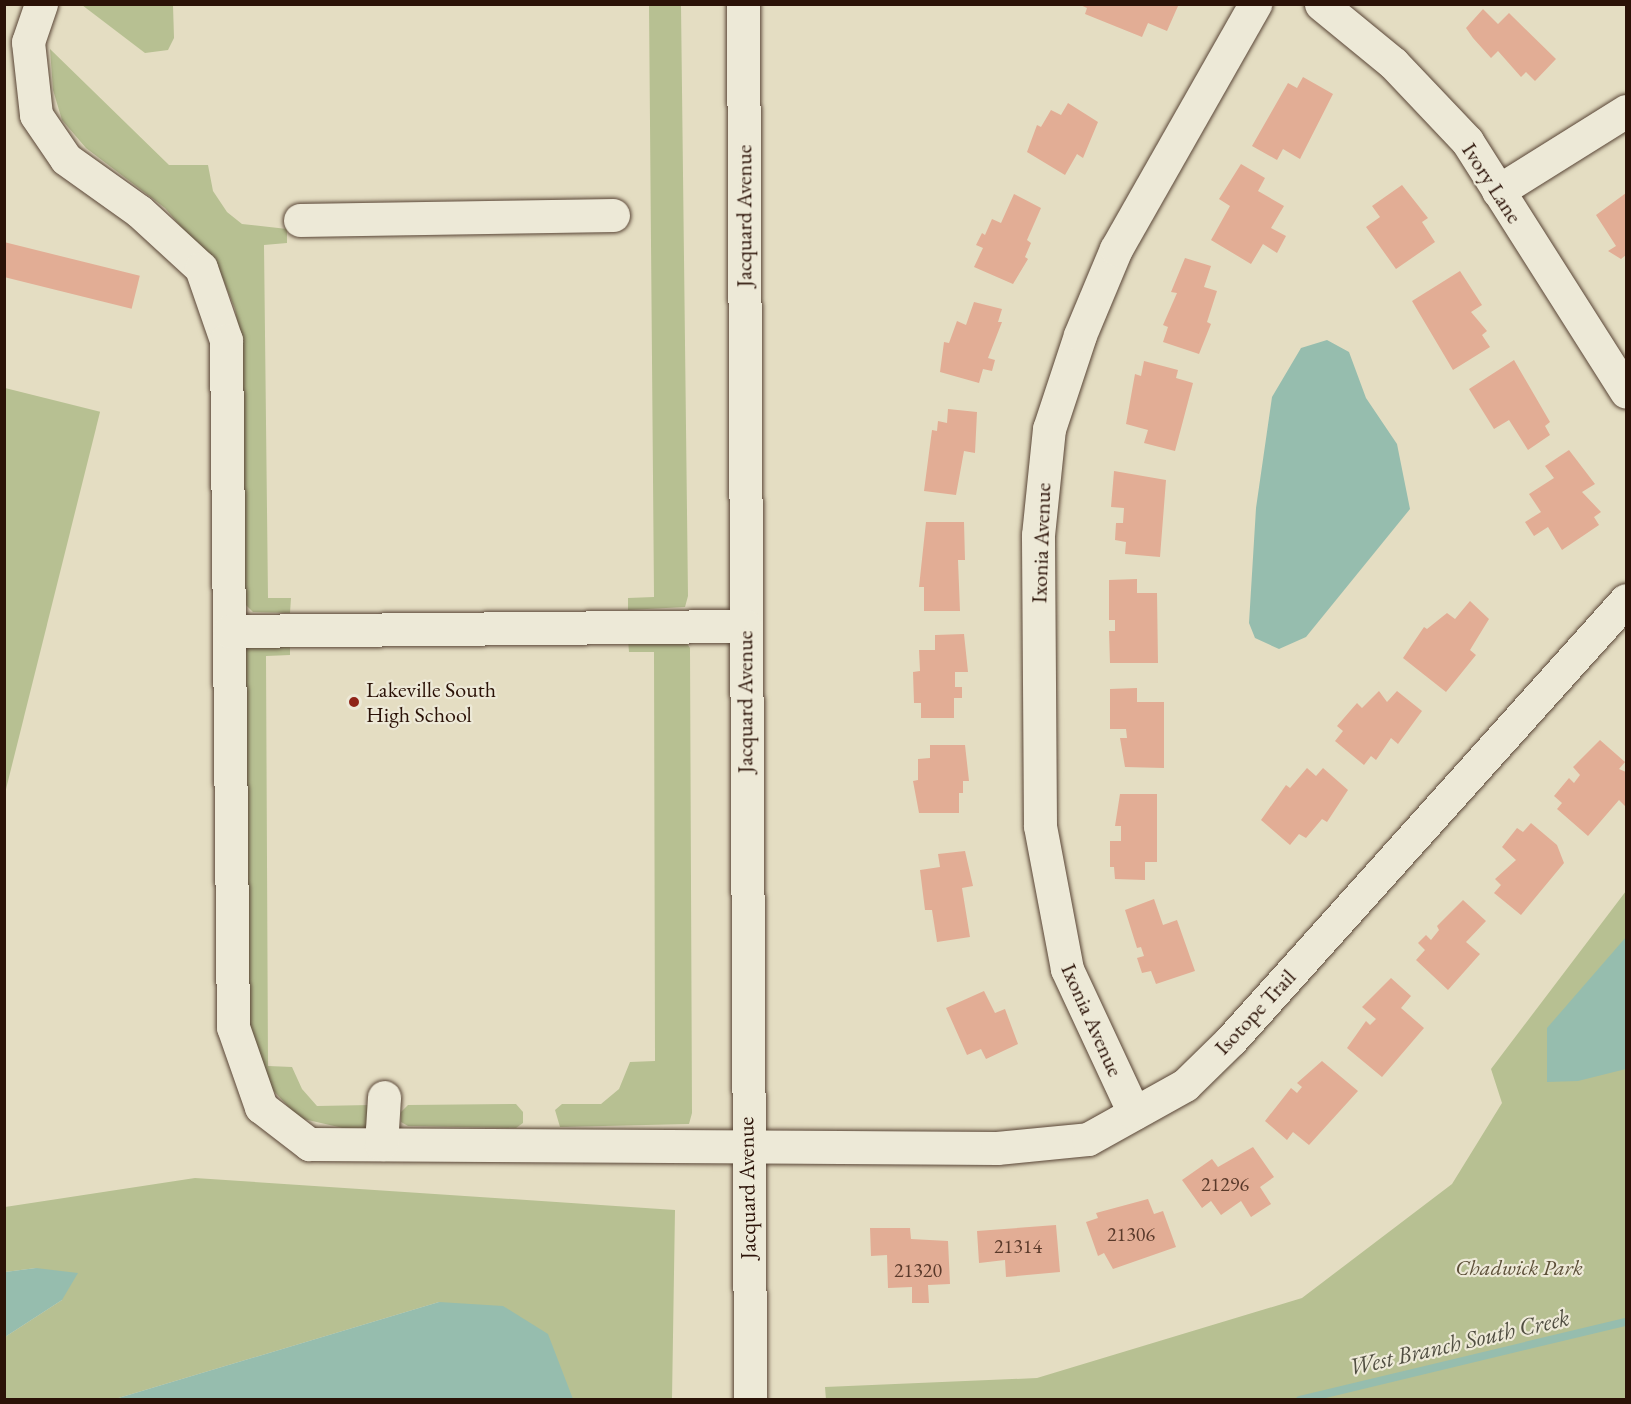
<!DOCTYPE html>
<html>
<head>
<meta charset="utf-8">
<style>
  body { margin:0 }
  #map { position:relative; width:1631px; height:1404px; overflow:hidden; background:#e4ddc2; font-family:"EB Garamond",serif }
  div>[style] { position:absolute }
  .green>* { inset:0; background:#b7c092; transform-origin:0 0 }
  .water>* { inset:0; background:#96bdae }
  .stream>* { height:8px; margin:-4px; padding:0 4px; transform-origin:4px; border-radius:4px; background:#96bdae }
  .building>* { inset:0; background:#e2ad95; transform-origin:0 0 }
  .roads { filter:drop-shadow(0 0 2px #594536) drop-shadow(0 0 2px #594536) }
  .minor>* { height:33px; margin:-16.5px; padding:0 16.5px; transform-origin:16.5px; border-radius:16.5px; background:#ede9d7 }
  .dots>* { width:16px; height:16px; translate:-50% -50%; box-sizing:border-box; border:3px solid #ede9d7; border-radius:50% }
  span { translate:-50% -50%; white-space:nowrap; text-align:center; line-height:1.15; -webkit-text-stroke:4.5px #ede9d7; paint-order:stroke }
  .number-label { font-size:20px; color:#59392a }
  .number-label span { -webkit-text-stroke-width:0 }
  .street-label { font-size:22px; color:#2b1207 }
  .poi-label { font-size:22px; color:#2b1207 }
  .left { translate:0 -50%; text-align:left }
  .park-label { font-size:22px; color:#5c4f38; font-style:italic }
  .water-label { font-size:24px; color:#504e41; font-style:italic }
  .frame { position:absolute; inset:0; border:6px solid #2b1207; pointer-events:none }
</style>
</head>
<body>
<div id="map">
  <div class="green">
    <div style="clip-path:polygon(82px 5px,173px 5px,174px 38px,168px 50px,145px 53px)"></div>
    <div style="clip-path:polygon(649px 5px,681px 5px,688px 596px,685px 607px,628px 610px,628px 598px,654px 597px)"></div>
    <div style="clip-path:polygon(50px 49px,169px 165px,208px 165px,213px 191px,227px 212px,242px 224px,287px 229px,287px 243px,264px 245px,268px 598px,291px 598px,290px 613px,253px 612px,244px 603px,242px 348px,235px 309px,221px 274px,165px 208px,86px 148px,62px 120px,53px 90px)"></div>
    <div style="left:5px;top:388px;width:98px;height:641px;rotate:14deg"></div>
    <div style="clip-path:polygon(684px 639px,690px 648px,692px 1113px,689px 1124px,560px 1127px,555px 1110px,562px 1104px,601px 1104px,619px 1089px,630px 1062px,655px 1061px,654px 652px,629px 652px,628px 640px)"></div>
    <div style="clip-path:polygon(290px 642px,290px 655px,266px 656px,268px 1066px,292px 1067px,302px 1089px,317px 1106px,370px 1105px,370px 1128px,343px 1128px,299px 1118px,258px 1074px,245px 1027px,245px 650px,250px 643px)"></div>
    <div style="clip-path:polygon(1626px 891px,1626px 1399px,826px 1400px,825px 1387px,1037px 1378px,1302px 1298px,1452px 1184px,1502px 1103px,1491px 1069px)"></div>
    <div style="clip-path:polygon(516px 1104px,523px 1112px,523px 1123px,516px 1128px,408px 1126px,401px 1122px,401px 1112px,408px 1105px)"></div>
    <div style="clip-path:polygon(195px 1178px,675px 1210px,672px 1399px,573px 1399px,439px 1302px,115px 1399px,5px 1399px,5px 1337px,62px 1300px,36px 1268px,5px 1272px,5px 1207px)"></div>
  </div>
  <div class="water">
    <div style="clip-path:polygon(1327px 340px,1349px 352px,1366px 398px,1397px 444px,1410px 509px,1306px 637px,1279px 649px,1255px 638px,1249px 623px,1256px 508px,1272px 397px,1301px 348px)"></div>
    <div style="clip-path:polygon(1626px 937px,1626px 1069px,1578px 1081px,1547px 1082px,1547px 1028px)"></div>
    <div style="clip-path:polygon(36px 1268px,78px 1273px,62px 1300px,5px 1337px,5px 1272px)"></div>
    <div style="clip-path:polygon(439px 1302px,503px 1306px,548px 1334px,573px 1399px,115px 1399px)"></div>
  </div>
  <div class="stream">
    <div style="left:1300px;top:1400px;width:335px;rotate:-13.5deg"></div>
  </div>
  <div class="building">
    <div style="clip-path:polygon(1078px 4px,1175px 4px,1178px 6px,1167px 31px,1148px 23px,1142px 37px,1085px 14px,1087px 8px)"></div>
    <div style="clip-path:polygon(1483px 9px,1498px 24px,1509px 13px,1556px 59px,1535px 81px,1526px 72px,1521px 77px,1498px 51px,1491px 58px,1473px 38px,1466px 28px)"></div>
    <div style="clip-path:polygon(1303px 77px,1333px 94px,1300px 159px,1283px 149px,1277px 160px,1252px 146px,1288px 83px,1297px 88px)"></div>
    <div style="clip-path:polygon(1068px 103px,1098px 122px,1083px 158px,1077px 154px,1065px 175px,1027px 152px,1037px 125px,1041px 127px,1051px 110px,1061px 115px)"></div>
    <div style="clip-path:polygon(1241px 164px,1265px 178px,1258px 191px,1284px 206px,1271px 228px,1286px 236px,1277px 253px,1263px 244px,1251px 264px,1211px 240px,1230px 206px,1219px 199px)"></div>
    <div style="clip-path:polygon(1402px 185px,1428px 218px,1422px 222px,1435px 242px,1396px 269px,1366px 227px,1380px 217px,1372px 206px)"></div>
    <div style="clip-path:polygon(1626px 193px,1626px 255px,1621px 259px,1608px 251px,1616px 246px,1596px 215px)"></div>
    <div style="clip-path:polygon(1014px 194px,1041px 208px,1027px 240px,1031px 243px,1025px 257px,1028px 259px,1013px 284px,974px 267px,983px 248px,976px 245px,982px 233px,985px 235px,992px 219px,1001px 223px)"></div>
    <div style="left:4px;top:242px;width:140px;height:34px;rotate:14deg"></div>
    <div style="clip-path:polygon(1185px 258px,1211px 266px,1204px 287px,1217px 291px,1207px 322px,1211px 324px,1199px 354px,1163px 342px,1168px 327px,1163px 325px,1177px 293px,1171px 292px)"></div>
    <div style="clip-path:polygon(1460px 271px,1482px 305px,1471px 312px,1487px 331px,1482px 335px,1490px 347px,1453px 370px,1412px 301px)"></div>
    <div style="clip-path:polygon(974px 302px,1002px 309px,998px 322px,1002px 322px,988px 358px,995px 360px,992px 371px,983px 369px,979px 383px,940px 372px,944px 342px,949px 343px,957px 321px,966px 325px)"></div>
    <div style="clip-path:polygon(1514px 360px,1550px 422px,1545px 426px,1550px 435px,1528px 450px,1509px 420px,1494px 429px,1469px 389px)"></div>
    <div style="clip-path:polygon(1144px 361px,1178px 370px,1176px 378px,1193px 383px,1175px 451px,1144px 443px,1148px 430px,1126px 424px,1135px 374px,1141px 376px)"></div>
    <div style="clip-path:polygon(948px 409px,977px 412px,975px 453px,964px 451px,956px 495px,924px 491px,932px 430px,937px 431px,938px 421px,947px 423px)"></div>
    <div style="clip-path:polygon(1569px 450px,1595px 484px,1582px 492px,1601px 512px,1594px 517px,1599px 525px,1562px 550px,1548px 527px,1534px 536px,1525px 522px,1541px 512px,1529px 494px,1554px 478px,1545px 466px)"></div>
    <div style="clip-path:polygon(1114px 471px,1166px 480px,1160px 557px,1125px 554px,1126px 542px,1115px 540px,1116px 523px,1123px 523px,1124px 508px,1111px 507px)"></div>
    <div style="clip-path:polygon(926px 522px,964px 522px,965px 560px,958px 560px,960px 611px,924px 611px,924px 587px,919px 587px)"></div>
    <div style="clip-path:polygon(1137px 579px,1137px 593px,1157px 593px,1158px 663px,1110px 663px,1109px 631px,1115px 631px,1115px 620px,1109px 620px,1109px 580px)"></div>
    <div style="clip-path:polygon(1470px 601px,1489px 619px,1470px 650px,1476px 655px,1446px 692px,1403px 658px,1424px 627px,1427px 629px,1447px 613px,1455px 619px)"></div>
    <div style="clip-path:polygon(964px 634px,968px 672px,955px 672px,955px 687px,962px 687px,962px 698px,954px 698px,954px 718px,921px 718px,921px 703px,914px 703px,913px 672px,920px 671px,919px 650px,935px 650px,935px 635px)"></div>
    <div style="clip-path:polygon(1137px 688px,1137px 702px,1164px 702px,1164px 768px,1125px 767px,1120px 738px,1127px 738px,1126px 729px,1110px 729px,1110px 689px)"></div>
    <div style="clip-path:polygon(1379px 691px,1387px 702px,1397px 691px,1422px 711px,1398px 744px,1391px 738px,1376px 760px,1371px 756px,1364px 765px,1335px 741px,1343px 731px,1337px 726px,1357px 703px,1362px 708px)"></div>
    <div style="clip-path:polygon(1600px 740px,1625px 762px,1619px 769px,1626px 772px,1626px 807px,1619px 800px,1588px 836px,1557px 809px,1562px 803px,1554px 796px,1569px 778px,1574px 783px,1580px 775px,1573px 767px)"></div>
    <div style="clip-path:polygon(930px 745px,965px 745px,969px 781px,963px 781px,963px 793px,959px 793px,959px 813px,919px 813px,913px 781px,918px 780px,918px 759px,930px 758px)"></div>
    <div style="clip-path:polygon(1307px 768px,1316px 776px,1323px 768px,1348px 790px,1327px 822px,1322px 819px,1306px 838px,1299px 834px,1290px 845px,1261px 820px,1286px 785px,1290px 788px)"></div>
    <div style="clip-path:polygon(1120px 794px,1157px 794px,1157px 862px,1145px 862px,1145px 880px,1115px 879px,1114px 867px,1110px 867px,1110px 841px,1121px 841px,1121px 826px,1115px 826px)"></div>
    <div style="clip-path:polygon(1531px 823px,1557px 845px,1564px 863px,1521px 915px,1494px 893px,1501px 885px,1495px 879px,1516px 860px,1502px 847px,1517px 828px,1523px 832px)"></div>
    <div style="clip-path:polygon(965px 851px,973px 886px,962px 888px,970px 937px,937px 942px,932px 910px,925px 910px,920px 870px,940px 867px,938px 854px)"></div>
    <div style="clip-path:polygon(1154px 899px,1163px 925px,1177px 920px,1195px 971px,1156px 984px,1151px 971px,1142px 973px,1137px 958px,1144px 956px,1141px 947px,1137px 948px,1125px 910px)"></div>
    <div style="clip-path:polygon(1463px 900px,1486px 921px,1466px 942px,1480px 954px,1448px 990px,1416px 960px,1425px 950px,1418px 943px,1426px 935px,1431px 940px,1439px 930px,1437px 926px)"></div>
    <div style="clip-path:polygon(1391px 978px,1411px 996px,1401px 1008px,1424px 1028px,1382px 1077px,1347px 1048px,1366px 1021px,1370px 1025px,1376px 1019px,1362px 1007px)"></div>
    <div style="clip-path:polygon(984px 991px,995px 1013px,1005px 1009px,1018px 1044px,986px 1059px,981px 1049px,967px 1055px,946px 1008px)"></div>
    <div style="clip-path:polygon(1322px 1061px,1358px 1091px,1309px 1145px,1293px 1132px,1287px 1140px,1265px 1121px,1291px 1088px,1297px 1093px,1302px 1087px,1297px 1083px)"></div>
    <div style="clip-path:polygon(1253px 1147px,1274px 1177px,1260px 1187px,1271px 1204px,1251px 1217px,1241px 1201px,1221px 1215px,1211px 1201px,1202px 1208px,1182px 1180px,1212px 1159px,1218px 1167px)"></div>
    <div style="clip-path:polygon(1148px 1199px,1154px 1214px,1163px 1211px,1176px 1247px,1113px 1269px,1104px 1253px,1098px 1256px,1086px 1222px,1098px 1218px,1096px 1213px)"></div>
    <div style="clip-path:polygon(1056px 1225px,1060px 1272px,1006px 1277px,1005px 1260px,979px 1263px,977px 1231px)"></div>
    <div style="clip-path:polygon(870px 1228px,910px 1228px,911px 1239px,948px 1241px,950px 1284px,928px 1285px,929px 1303px,912px 1303px,912px 1287px,888px 1288px,887px 1255px,871px 1256px)"></div>
  </div>
  <div class="roads">
    <div class="minor">
      <div style="left:41px;top:4px;width:40px;rotate:108.9deg"></div>
      <div style="left:28px;top:42px;width:73px;rotate:83.7deg"></div>
      <div style="left:36px;top:115px;width:53px;rotate:55.7deg"></div>
      <div style="left:66px;top:159px;width:90px;rotate:35.5deg"></div>
      <div style="left:139px;top:211px;width:84px;rotate:42.6deg"></div>
      <div style="left:201px;top:268px;width:76px;rotate:70.9deg"></div>
      <div style="left:226px;top:340px;width:687px;rotate:89.42deg"></div>
      <div style="left:233px;top:1027px;width:85px;rotate:70.7deg"></div>
      <div style="left:261px;top:1107px;width:61px;rotate:37.6deg"></div>
      <div style="left:309px;top:1144px;width:688px;rotate:0.33deg"></div>
      <div style="left:997px;top:1148px;width:91px;rotate:-5.6deg"></div>
      <div style="left:1088px;top:1139px;width:111px;rotate:-29.1deg"></div>
      <div style="left:1185px;top:1085px;width:64px;rotate:-44.4deg"></div>
      <div style="left:1231px;top:1040px;width:591px;rotate:-48.08deg"></div>
      <div style="left:743px;top:4px;width:1396px;rotate:89.71deg"></div>
      <div style="left:1321px;top:4px;width:93px;rotate:39.3deg"></div>
      <div style="left:1393px;top:63px;width:108px;rotate:46.5deg"></div>
      <div style="left:1467px;top:141px;width:297px;rotate:57.6deg"></div>
      <div style="left:1498px;top:191px;width:151px;rotate:-32deg"></div>
      <div style="left:300px;top:220px;width:313px;rotate:-0.9deg"></div>
      <div style="left:229px;top:631px;width:516px;rotate:-0.56deg"></div>
      <div style="left:1134px;top:1113px;width:159px;rotate:-115deg"></div>
      <div style="left:1067px;top:969px;width:146px;rotate:-100.7deg"></div>
      <div style="left:1040px;top:826px;width:291px;rotate:-90.4deg"></div>
      <div style="left:1038px;top:535px;width:107px;rotate:-84.1deg"></div>
      <div style="left:1049px;top:429px;width:99px;rotate:-71.7deg"></div>
      <div style="left:1080px;top:335px;width:93px;rotate:-67.3deg"></div>
      <div style="left:1116px;top:249px;width:282px;rotate:-60.4deg"></div>
      <div style="left:381px;top:1144px;width:47px;rotate:-86.3deg"></div>
    </div>
  </div>
  <div class="dots">
    <div style="left:354px;top:702px;background:#8f2418"></div>
  </div>
  <div class="number-label">
    <span style="left:1225px;top:1184px">21296</span>
    <span style="left:1131px;top:1234px">21306</span>
    <span style="left:1018px;top:1246px">21314</span>
    <span style="left:918px;top:1270px">21320</span>
  </div>
  <div class="street-label">
    <span style="left:1492px;top:183px;rotate:57deg">Ivory Lane</span>
    <span style="left:744px;top:216px;rotate:-90deg">Jacquard Avenue</span>
    <span style="left:1041px;top:543px;rotate:-88deg">Ixonia Avenue</span>
    <span style="left:745px;top:702px;rotate:-90deg">Jacquard Avenue</span>
    <span style="left:1255px;top:1012px;rotate:-47deg">Isotope Trail</span>
    <span style="left:1092px;top:1020px;rotate:66deg">Ixonia Avenue</span>
    <span style="left:747px;top:1188px;rotate:-91deg">Jacquard Avenue</span>
  </div>
  <div class="poi-label">
    <span class="left" style="left:366px;top:702px">Lakeville South<br>High School</span>
  </div>
  <div class="park-label">
    <span style="left:1519px;top:1268px">Chadwick Park</span>
  </div>
  <div class="water-label">
    <span style="left:1459px;top:1342px;rotate:-13deg">West Branch South Creek</span>
  </div>
  <div class="frame"></div>
</div>
</body>
</html>
